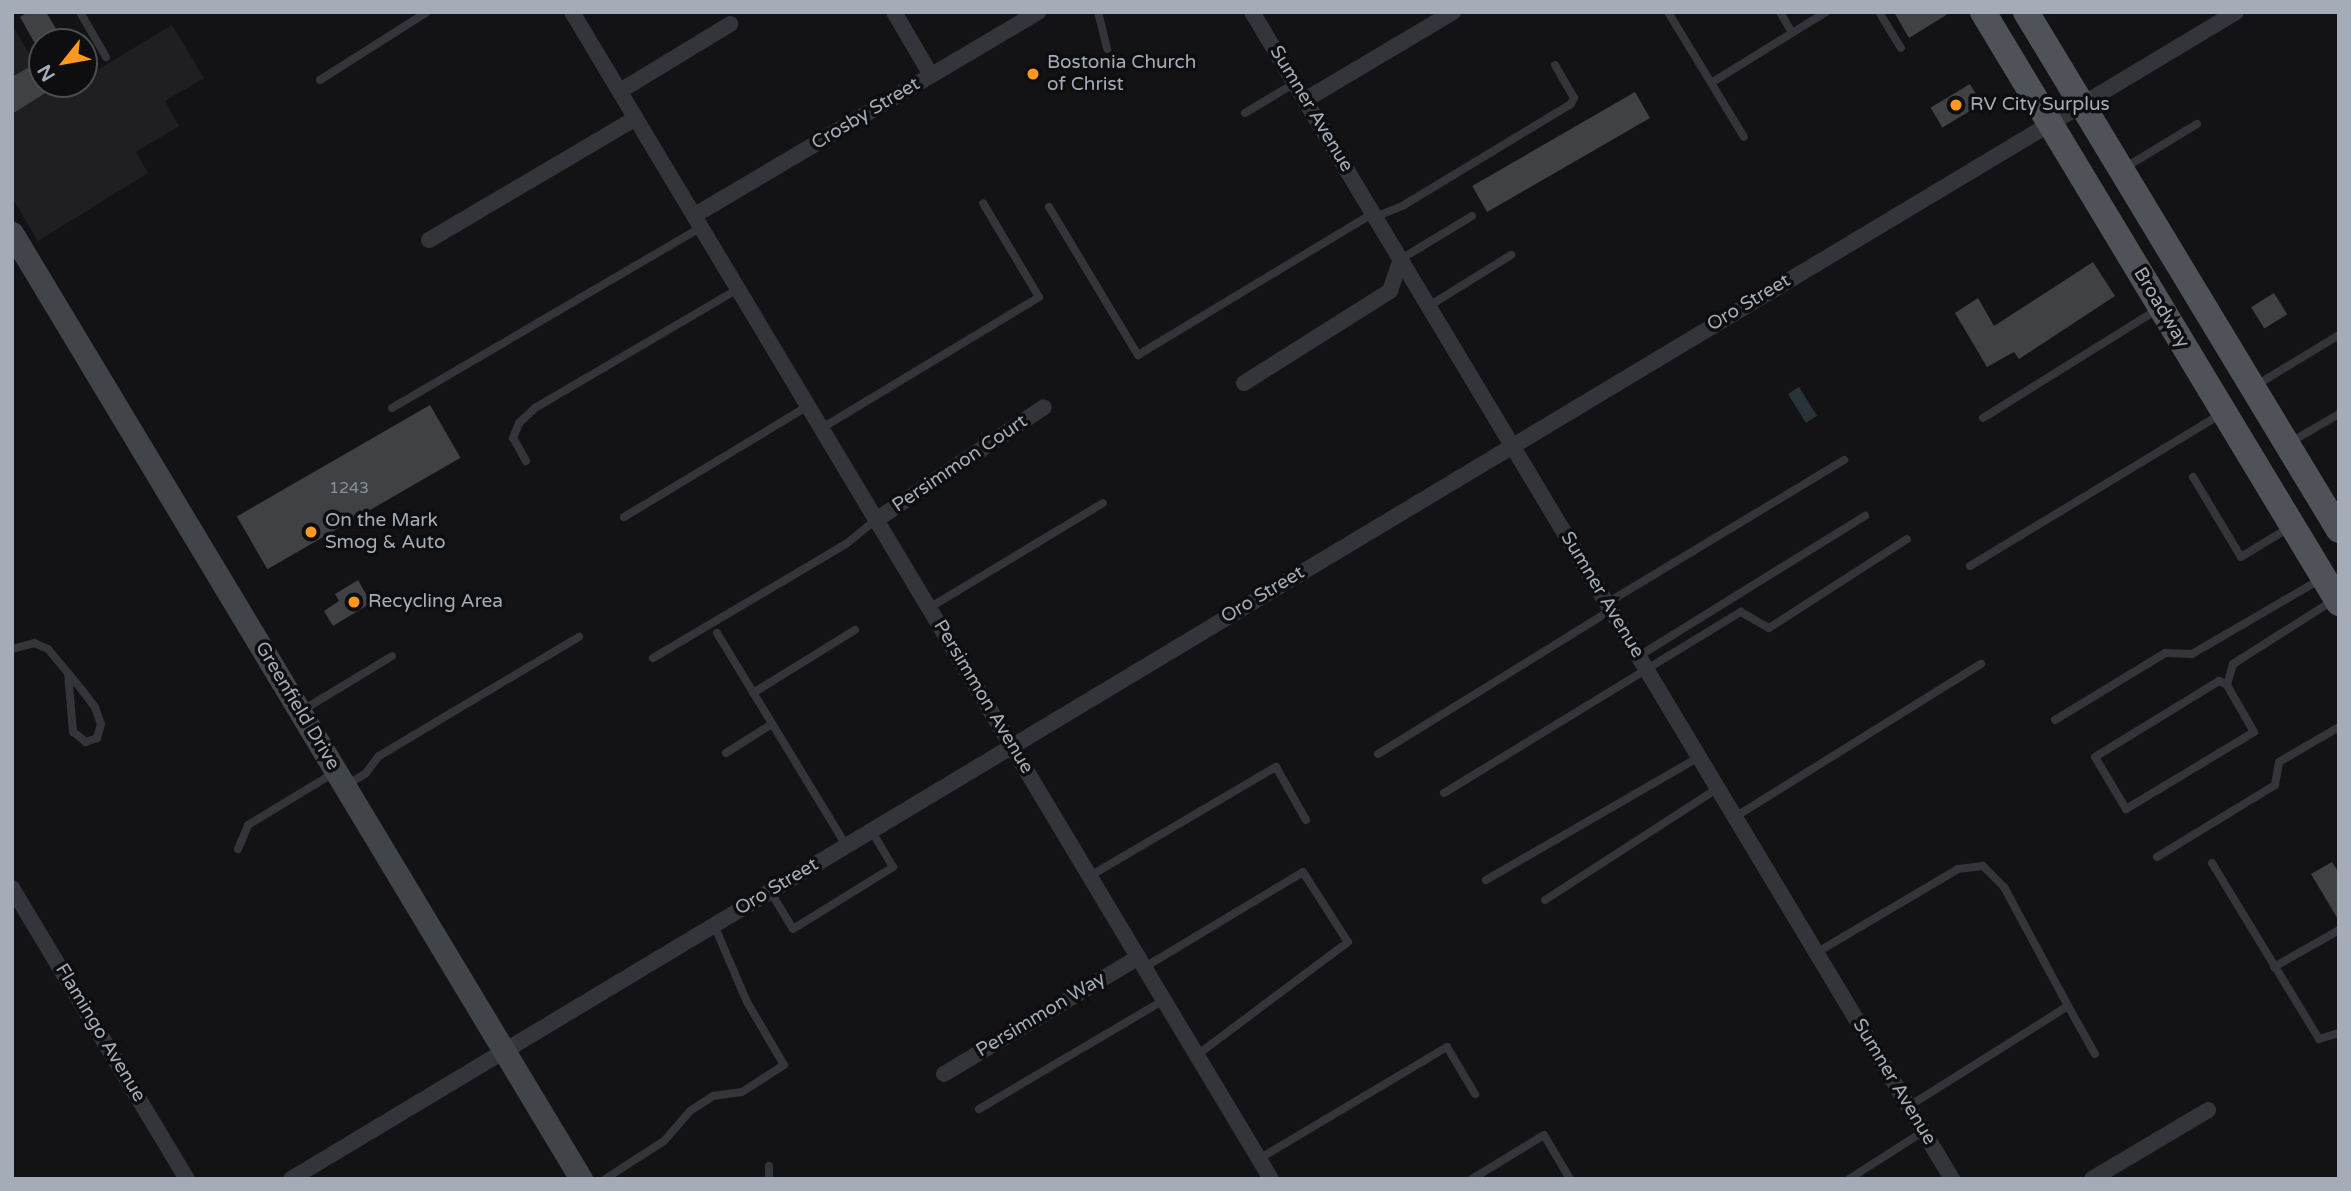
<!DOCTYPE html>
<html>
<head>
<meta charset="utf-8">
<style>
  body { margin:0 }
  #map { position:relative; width:2351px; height:1191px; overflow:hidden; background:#131315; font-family:"Varela Round",sans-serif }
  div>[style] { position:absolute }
  .built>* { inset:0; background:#1f1f22 }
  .water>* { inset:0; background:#28343a; transform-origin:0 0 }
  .building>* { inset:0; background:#3f4145; transform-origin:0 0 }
  .lane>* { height:8px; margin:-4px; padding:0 4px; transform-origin:4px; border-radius:4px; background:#34353a }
  .street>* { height:16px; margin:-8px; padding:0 8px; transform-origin:8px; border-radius:8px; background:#34353a }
  .secondary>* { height:23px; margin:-11.5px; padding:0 11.5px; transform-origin:11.5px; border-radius:11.5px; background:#41454a }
  .primary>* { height:26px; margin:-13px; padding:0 13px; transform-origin:13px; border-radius:13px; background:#4f5359 }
  .dots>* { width:19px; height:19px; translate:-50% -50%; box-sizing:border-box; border:4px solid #0e0e10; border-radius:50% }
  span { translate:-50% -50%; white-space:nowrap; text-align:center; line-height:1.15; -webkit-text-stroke:7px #0e0e10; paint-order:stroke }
  .number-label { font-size:16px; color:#8a919a }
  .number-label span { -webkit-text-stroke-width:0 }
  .poi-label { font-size:19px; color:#a3acb7 }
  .left { translate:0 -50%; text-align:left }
  .street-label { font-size:19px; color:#a3acb7 }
  .frame { position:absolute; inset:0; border:14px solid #a3acb7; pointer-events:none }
  .north { position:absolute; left:28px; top:28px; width:70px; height:70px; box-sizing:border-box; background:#0e0e10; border:2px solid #4a4d53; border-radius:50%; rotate:239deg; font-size:19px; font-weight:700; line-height:28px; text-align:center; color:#a3acb7 }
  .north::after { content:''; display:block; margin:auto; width:24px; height:32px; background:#ff9821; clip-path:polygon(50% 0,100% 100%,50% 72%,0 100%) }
</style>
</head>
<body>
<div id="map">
  <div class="built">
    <div style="clip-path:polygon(12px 25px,42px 75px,42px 84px,47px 84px,55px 95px,74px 84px,84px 84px,84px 78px,172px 25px,204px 78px,165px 101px,179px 126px,136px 152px,148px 173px,38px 241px,12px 198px)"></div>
  </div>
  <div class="water">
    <div style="left:1799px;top:387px;width:34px;height:13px;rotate:58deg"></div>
  </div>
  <div class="building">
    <div style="clip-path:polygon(28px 12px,46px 12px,64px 42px,34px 42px,20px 17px)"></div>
    <div style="clip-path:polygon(1894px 12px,1951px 12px,1909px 38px)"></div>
    <div style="clip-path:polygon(31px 66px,47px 92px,12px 114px,12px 77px)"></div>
    <div style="left:1970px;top:84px;width:23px;height:46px;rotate:59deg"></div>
    <div style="left:1635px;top:92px;width:30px;height:188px;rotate:60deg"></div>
    <div style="clip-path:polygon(2093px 262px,2115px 296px,2019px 359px,2014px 352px,1987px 367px,1955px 313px,1978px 298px,1994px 326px)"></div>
    <div style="left:2274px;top:293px;width:25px;height:27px;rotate:58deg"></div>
    <div style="left:430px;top:405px;width:61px;height:223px;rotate:60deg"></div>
    <div style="clip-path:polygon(358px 580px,371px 603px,333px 626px,324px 611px,339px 601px,335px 594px)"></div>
    <div style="clip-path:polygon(2332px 862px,2339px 873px,2339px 921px,2311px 874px)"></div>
  </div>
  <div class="lane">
    <div style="left:80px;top:12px;width:52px;rotate:60deg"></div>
    <div style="left:1098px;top:12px;width:38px;rotate:76deg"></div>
    <div style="left:1668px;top:12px;width:146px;rotate:58.7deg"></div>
    <div style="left:1780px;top:12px;width:24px;rotate:60deg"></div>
    <div style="left:1879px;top:12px;width:42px;rotate:58.6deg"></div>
    <div style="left:320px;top:80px;width:127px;rotate:-32.4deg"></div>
    <div style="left:1711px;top:83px;width:135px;rotate:-31.7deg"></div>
    <div style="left:1245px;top:113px;width:58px;rotate:-31deg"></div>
    <div style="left:2126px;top:167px;width:83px;rotate:-31.2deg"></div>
    <div style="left:1049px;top:207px;width:173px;rotate:59deg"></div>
    <div style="left:1138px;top:355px;width:275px;rotate:-31.1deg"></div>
    <div style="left:1375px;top:217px;width:31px;rotate:-22deg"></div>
    <div style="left:1404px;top:205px;width:195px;rotate:-31.2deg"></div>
    <div style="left:1571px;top:104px;width:7px;rotate:-63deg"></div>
    <div style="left:1574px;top:98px;width:38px;rotate:-120deg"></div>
    <div style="left:1401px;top:259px;width:83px;rotate:-31.2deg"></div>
    <div style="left:1429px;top:306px;width:97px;rotate:-31.9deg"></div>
    <div style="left:2255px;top:386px;width:98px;rotate:-31.3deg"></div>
    <div style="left:392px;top:408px;width:359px;rotate:-30.3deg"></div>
    <div style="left:1983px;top:418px;width:206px;rotate:-31.9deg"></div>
    <div style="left:822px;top:428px;width:253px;rotate:-31.1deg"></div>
    <div style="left:1039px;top:297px;width:109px;rotate:-120.8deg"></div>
    <div style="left:2289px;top:443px;width:58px;rotate:-30.1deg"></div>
    <div style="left:526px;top:461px;width:26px;rotate:-119deg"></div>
    <div style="left:513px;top:438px;width:16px;rotate:-68deg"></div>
    <div style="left:519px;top:423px;width:22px;rotate:-43deg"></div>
    <div style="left:535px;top:408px;width:235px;rotate:-30.4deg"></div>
    <div style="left:2193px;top:477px;width:93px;rotate:59deg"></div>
    <div style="left:2241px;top:557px;width:57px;rotate:-31.5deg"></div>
    <div style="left:624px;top:517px;width:215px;rotate:-31.1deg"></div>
    <div style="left:1970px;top:566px;width:293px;rotate:-31.2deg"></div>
    <div style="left:1607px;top:603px;width:277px;rotate:-31.1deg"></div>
    <div style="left:929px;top:608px;width:203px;rotate:-31.1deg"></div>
    <div style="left:717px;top:633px;width:248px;rotate:58.7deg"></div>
    <div style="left:12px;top:649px;width:23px;rotate:-15deg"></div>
    <div style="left:34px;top:643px;width:15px;rotate:23deg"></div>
    <div style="left:48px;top:649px;width:53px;rotate:50.3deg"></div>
    <div style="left:82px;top:690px;width:21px;rotate:53deg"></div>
    <div style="left:95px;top:707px;width:18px;rotate:71deg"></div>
    <div style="left:101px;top:724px;width:15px;rotate:106deg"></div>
    <div style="left:97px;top:738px;width:12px;rotate:160deg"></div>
    <div style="left:86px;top:742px;width:16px;rotate:-142deg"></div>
    <div style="left:73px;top:732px;width:59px;rotate:-94.8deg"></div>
    <div style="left:1639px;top:656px;width:266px;rotate:-31.8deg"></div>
    <div style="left:653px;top:658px;width:224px;rotate:-30.6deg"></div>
    <div style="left:846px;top:544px;width:38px;rotate:-39deg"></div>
    <div style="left:2227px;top:685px;width:9px;rotate:-153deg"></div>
    <div style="left:2219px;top:681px;width:145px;rotate:148.5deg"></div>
    <div style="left:2095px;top:757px;width:61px;rotate:59.2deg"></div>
    <div style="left:2126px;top:809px;width:149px;rotate:-31deg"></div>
    <div style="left:2254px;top:732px;width:54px;rotate:-119.9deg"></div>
    <div style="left:2227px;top:685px;width:22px;rotate:-74deg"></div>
    <div style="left:2233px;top:664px;width:120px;rotate:-32.4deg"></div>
    <div style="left:753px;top:693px;width:120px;rotate:-31.7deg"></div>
    <div style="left:303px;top:710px;width:104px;rotate:-31.2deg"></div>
    <div style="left:2055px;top:720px;width:129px;rotate:-31.3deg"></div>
    <div style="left:2165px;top:653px;width:27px;rotate:2deg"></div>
    <div style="left:2192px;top:654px;width:149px;rotate:-30.2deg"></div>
    <div style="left:726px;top:753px;width:54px;rotate:-32.2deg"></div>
    <div style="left:1378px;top:754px;width:274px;rotate:-31.7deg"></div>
    <div style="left:347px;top:785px;width:22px;rotate:-32deg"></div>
    <div style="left:366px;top:773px;width:21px;rotate:-53deg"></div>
    <div style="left:379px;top:756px;width:233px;rotate:-30.8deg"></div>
    <div style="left:1444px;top:793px;width:348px;rotate:-31.4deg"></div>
    <div style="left:1741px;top:612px;width:32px;rotate:30deg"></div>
    <div style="left:1769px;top:628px;width:164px;rotate:-32.8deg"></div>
    <div style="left:1735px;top:817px;width:290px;rotate:-31.9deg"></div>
    <div style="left:238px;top:849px;width:26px;rotate:-67deg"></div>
    <div style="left:248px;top:825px;width:100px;rotate:-31.2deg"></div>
    <div style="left:2157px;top:857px;width:138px;rotate:-31.4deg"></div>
    <div style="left:2275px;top:785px;width:23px;rotate:-80deg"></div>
    <div style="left:2279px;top:762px;width:69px;rotate:-30.3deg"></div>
    <div style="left:2212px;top:863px;width:206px;rotate:58.7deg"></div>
    <div style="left:2319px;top:1039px;width:21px;rotate:-17deg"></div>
    <div style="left:1090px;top:876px;width:216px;rotate:-30.4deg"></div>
    <div style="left:1276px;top:767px;width:61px;rotate:60.5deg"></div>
    <div style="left:1486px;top:880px;width:246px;rotate:-30deg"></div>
    <div style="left:770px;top:891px;width:44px;rotate:58.8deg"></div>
    <div style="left:793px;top:929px;width:118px;rotate:-31.8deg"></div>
    <div style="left:893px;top:867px;width:43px;rotate:-120.7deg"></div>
    <div style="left:1545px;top:900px;width:206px;rotate:-32.9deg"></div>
    <div style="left:1816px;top:953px;width:165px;rotate:-30.6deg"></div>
    <div style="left:1958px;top:869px;width:25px;rotate:-7deg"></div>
    <div style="left:1983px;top:866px;width:30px;rotate:45deg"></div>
    <div style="left:2004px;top:887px;width:135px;rotate:61.7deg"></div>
    <div style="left:2068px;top:1006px;width:188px;rotate:147.8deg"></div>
    <div style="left:1145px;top:967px;width:184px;rotate:-31deg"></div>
    <div style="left:1303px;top:872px;width:83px;rotate:57.3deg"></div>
    <div style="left:1348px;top:942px;width:189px;rotate:143.2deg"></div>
    <div style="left:2274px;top:967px;width:75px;rotate:-29.6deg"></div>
    <div style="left:2068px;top:1006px;width:55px;rotate:60.6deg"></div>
    <div style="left:979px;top:1109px;width:215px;rotate:-30.5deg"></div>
    <div style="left:1259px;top:1159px;width:219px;rotate:-30.8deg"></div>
    <div style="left:1447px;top:1047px;width:55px;rotate:59.2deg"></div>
    <div style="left:605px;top:1179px;width:70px;rotate:-32.8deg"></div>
    <div style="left:664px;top:1141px;width:40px;rotate:-49deg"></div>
    <div style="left:690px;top:1111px;width:27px;rotate:-33deg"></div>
    <div style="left:713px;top:1096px;width:29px;rotate:-8deg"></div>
    <div style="left:742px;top:1092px;width:50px;rotate:-32.7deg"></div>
    <div style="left:784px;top:1065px;width:73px;rotate:-120.4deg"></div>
    <div style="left:747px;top:1002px;width:84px;rotate:-113.2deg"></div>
    <div style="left:769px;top:1179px;width:13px;rotate:-90deg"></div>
    <div style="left:1472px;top:1179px;width:84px;rotate:-31.4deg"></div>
    <div style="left:1544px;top:1135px;width:51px;rotate:59.4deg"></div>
    <div style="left:1849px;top:1179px;width:89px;rotate:-32.6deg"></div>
  </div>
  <div class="street">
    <div style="left:572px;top:12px;width:1360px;rotate:59.08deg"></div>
    <div style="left:894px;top:12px;width:73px;rotate:59.6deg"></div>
    <div style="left:1252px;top:12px;width:1361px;rotate:59.04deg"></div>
    <div style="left:620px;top:91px;width:129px;rotate:-31.3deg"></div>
    <div style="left:1305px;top:100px;width:172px;rotate:-30.7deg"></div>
    <div style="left:695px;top:215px;width:399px;rotate:-30.6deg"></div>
    <div style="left:429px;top:240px;width:240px;rotate:-30.5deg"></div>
    <div style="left:1244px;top:383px;width:173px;rotate:-32.2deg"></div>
    <div style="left:1390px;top:291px;width:34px;rotate:-71deg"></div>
    <div style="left:876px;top:520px;width:202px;rotate:-33.9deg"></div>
    <div style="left:12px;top:888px;width:340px;rotate:59deg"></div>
    <div style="left:944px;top:1074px;width:227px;rotate:-31deg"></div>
    <div style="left:291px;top:1179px;width:2268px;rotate:-30.96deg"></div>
    <div style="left:2092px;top:1179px;width:135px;rotate:-30.7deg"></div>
  </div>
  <div class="secondary">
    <div style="left:12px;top:233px;width:1104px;rotate:58.97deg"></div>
  </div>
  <div class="primary">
    <div style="left:1983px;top:12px;width:690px;rotate:58.94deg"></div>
    <div style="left:2026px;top:12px;width:605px;rotate:58.86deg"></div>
  </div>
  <div class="dots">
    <div style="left:1033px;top:74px;background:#ff9821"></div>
    <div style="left:1956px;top:105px;background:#ff9821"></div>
    <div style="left:311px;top:532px;background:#ff9821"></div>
    <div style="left:354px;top:602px;background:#ff9821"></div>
  </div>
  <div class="number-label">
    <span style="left:349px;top:488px">1243</span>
  </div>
  <div class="poi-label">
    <span class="left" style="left:1047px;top:74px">Bostonia Church<br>of Christ</span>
    <span class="left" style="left:1970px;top:105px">RV City Surplus</span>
    <span class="left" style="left:325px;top:532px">On the Mark<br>Smog &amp; Auto</span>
    <span class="left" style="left:368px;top:602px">Recycling Area</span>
  </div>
  <div class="street-label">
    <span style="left:1311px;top:109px;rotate:59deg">Sumner Avenue</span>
    <span style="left:866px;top:114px;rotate:-31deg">Crosby Street</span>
    <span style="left:1749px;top:303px;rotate:-31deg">Oro Street</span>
    <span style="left:2161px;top:308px;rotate:59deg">Broadway</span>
    <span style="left:960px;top:464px;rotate:-34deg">Persimmon Court</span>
    <span style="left:1263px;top:595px;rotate:-31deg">Oro Street</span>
    <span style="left:1602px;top:595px;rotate:59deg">Sumner Avenue</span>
    <span style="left:983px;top:697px;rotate:59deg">Persimmon Avenue</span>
    <span style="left:297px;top:706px;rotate:59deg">Greenfield Drive</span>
    <span style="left:777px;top:887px;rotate:-31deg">Oro Street</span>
    <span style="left:1041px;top:1015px;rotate:-31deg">Persimmon Way</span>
    <span style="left:100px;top:1033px;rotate:59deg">Flamingo Avenue</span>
    <span style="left:1894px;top:1082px;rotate:59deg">Sumner Avenue</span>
  </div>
  <div class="frame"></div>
  <div class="north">N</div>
</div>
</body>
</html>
